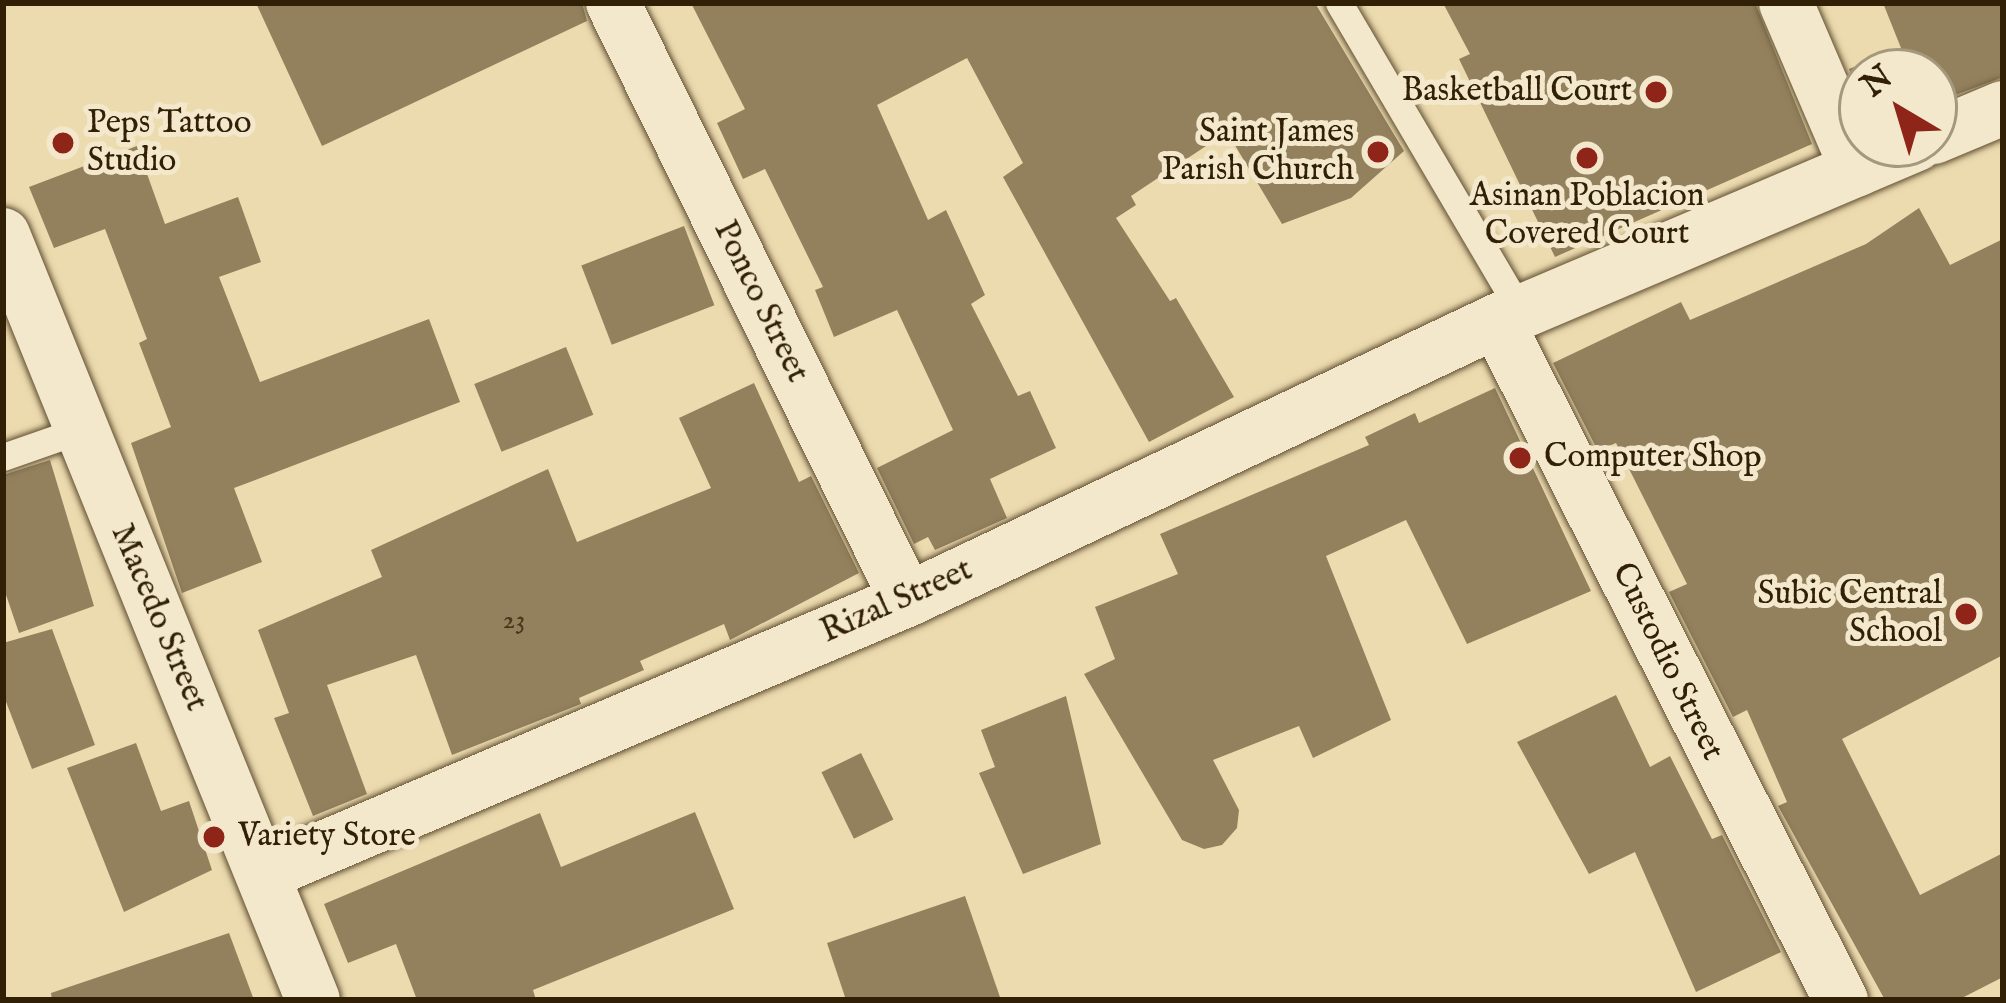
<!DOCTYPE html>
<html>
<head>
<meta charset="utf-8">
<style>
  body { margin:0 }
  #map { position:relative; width:2006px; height:1003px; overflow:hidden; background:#eddbb0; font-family:"IM FELL English",serif }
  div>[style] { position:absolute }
  .building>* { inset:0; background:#93815e; transform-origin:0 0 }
  .roads { filter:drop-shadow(0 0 3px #604f30) drop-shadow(0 0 3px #604f30) }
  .lane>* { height:27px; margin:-13.5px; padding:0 13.5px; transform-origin:13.5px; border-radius:13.5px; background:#f3e8cc }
  .street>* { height:54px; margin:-27px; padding:0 27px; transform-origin:27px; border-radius:27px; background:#f3e8cc }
  .dots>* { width:33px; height:33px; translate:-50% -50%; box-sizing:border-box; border:6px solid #f3e8cc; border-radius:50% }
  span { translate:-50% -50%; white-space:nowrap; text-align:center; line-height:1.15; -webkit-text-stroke:10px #f3e8cc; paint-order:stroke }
  .number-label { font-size:27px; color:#4a381c }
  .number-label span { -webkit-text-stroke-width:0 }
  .poi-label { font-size:33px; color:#312006 }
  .right { translate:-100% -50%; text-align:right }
  .left { translate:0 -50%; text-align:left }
  .street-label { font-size:33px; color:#312006 }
  .frame { position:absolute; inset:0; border:6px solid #312006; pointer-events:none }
  .north { position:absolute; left:1838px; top:48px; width:120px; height:120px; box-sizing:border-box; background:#f3e8cc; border:3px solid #a5987d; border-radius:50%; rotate:322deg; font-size:33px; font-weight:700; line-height:48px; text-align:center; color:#312006 }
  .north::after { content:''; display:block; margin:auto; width:42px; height:54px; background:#8f2418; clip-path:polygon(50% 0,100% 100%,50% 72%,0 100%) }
</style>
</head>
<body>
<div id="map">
  <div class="building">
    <div style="clip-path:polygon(256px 3px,582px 3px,587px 21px,322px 146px)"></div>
    <div style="clip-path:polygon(691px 3px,1315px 3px,1404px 151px,1351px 198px,1282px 224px,1227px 132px,1131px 196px,1136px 205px,1116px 218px,1170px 301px,1176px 298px,1234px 397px,1149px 442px,1003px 177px,1023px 163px,967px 58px,877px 105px,928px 220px,946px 210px,985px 295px,971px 304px,1018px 396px,1030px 391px,1056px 448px,990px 479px,1007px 518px,935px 550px,928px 537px,914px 544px,877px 468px,953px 430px,897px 310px,834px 337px,815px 290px,823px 287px,765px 169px,743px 179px,717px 123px,745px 109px)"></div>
    <div style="clip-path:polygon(1443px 3px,1755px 3px,1812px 144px,1555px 257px,1459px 59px,1470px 54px)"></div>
    <div style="clip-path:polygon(1883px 3px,2003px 3px,2003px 77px,1934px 103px,1934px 72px,1862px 72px,1862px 101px,1849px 69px,1901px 48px)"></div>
    <div style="clip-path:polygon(137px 146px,165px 224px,238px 197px,261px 262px,219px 277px,260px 382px,429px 319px,460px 402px,234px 488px,262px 562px,182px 593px,131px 443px,171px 427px,139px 343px,147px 339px,105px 229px,54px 248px,29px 187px)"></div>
    <div style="clip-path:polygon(1919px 208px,1950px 265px,2003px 239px,2003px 655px,1842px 739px,1920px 895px,2003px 853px,2003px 977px,1958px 1000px,1885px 1000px,1778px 806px,1787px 802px,1747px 710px,1733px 717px,1669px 592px,1687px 584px,1616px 443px,1598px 451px,1553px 363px,1681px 302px,1690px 320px,1866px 244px)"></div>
    <div style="left:684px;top:226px;width:85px;height:110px;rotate:69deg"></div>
    <div style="left:566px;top:347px;width:73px;height:99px;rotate:68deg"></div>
    <div style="clip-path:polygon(754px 383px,799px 482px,811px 476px,859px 573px,730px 640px,724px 624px,640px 661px,644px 670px,579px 698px,581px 704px,452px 755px,416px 655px,327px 685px,367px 794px,313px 816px,274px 718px,289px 713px,258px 630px,382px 577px,371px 550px,548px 469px,577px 542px,711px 488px,679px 418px)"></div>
    <div style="clip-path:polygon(1495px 388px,1591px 591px,1467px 644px,1406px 520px,1326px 556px,1391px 720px,1313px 758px,1299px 726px,1213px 760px,1239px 810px,1237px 828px,1222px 845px,1204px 849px,1182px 840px,1084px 674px,1115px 659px,1095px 607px,1178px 574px,1160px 534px,1369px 445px,1365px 437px,1415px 413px,1419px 423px)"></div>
    <div style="clip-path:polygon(50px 460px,94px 606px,19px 633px,3px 586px,3px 475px)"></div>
    <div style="clip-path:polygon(52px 629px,95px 745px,32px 769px,3px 694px,3px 643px)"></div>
    <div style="clip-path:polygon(1616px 695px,1650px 767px,1670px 756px,1712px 839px,1722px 835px,1781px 952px,1696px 992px,1635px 852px,1589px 874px,1517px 742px)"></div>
    <div style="clip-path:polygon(1066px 696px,1101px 844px,1023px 874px,979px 773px,995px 767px,981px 730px)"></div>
    <div style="clip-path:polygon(136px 743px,161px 811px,189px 801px,212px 870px,124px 912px,67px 768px)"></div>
    <div style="left:861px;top:753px;width:74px;height:44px;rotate:64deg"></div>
    <div style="clip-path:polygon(695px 812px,734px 909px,533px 990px,536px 1000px,417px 1000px,396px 944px,348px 963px,324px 904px,540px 813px,561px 867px)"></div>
    <div style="clip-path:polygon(965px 896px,1001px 1000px,846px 1000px,827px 943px)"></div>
    <div style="clip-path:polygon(229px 933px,254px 1000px,52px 1000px,51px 993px)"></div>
  </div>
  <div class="roads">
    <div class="lane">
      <div style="left:1339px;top:3px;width:356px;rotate:59.5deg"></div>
      <div style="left:3px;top:457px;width:82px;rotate:-19.3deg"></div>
    </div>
    <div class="street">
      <div style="left:613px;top:3px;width:665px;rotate:63.78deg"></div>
      <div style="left:1786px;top:3px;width:181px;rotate:66.8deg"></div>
      <div style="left:1934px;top:137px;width:75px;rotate:-22.8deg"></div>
      <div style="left:3px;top:235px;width:825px;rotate:67.94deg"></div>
      <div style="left:265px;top:873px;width:698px;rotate:-23.04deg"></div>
      <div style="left:907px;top:600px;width:678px;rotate:-25.32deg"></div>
      <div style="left:1841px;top:1000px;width:760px;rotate:-116.9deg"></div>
      <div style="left:1497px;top:322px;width:456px;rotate:-23deg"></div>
    </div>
  </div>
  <div class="dots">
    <div style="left:1656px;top:92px;background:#8f2418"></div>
    <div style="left:63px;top:143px;background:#8f2418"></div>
    <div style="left:1378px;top:152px;background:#8f2418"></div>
    <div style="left:1587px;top:158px;background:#8f2418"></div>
    <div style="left:1520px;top:458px;background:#8f2418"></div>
    <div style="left:1966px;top:614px;background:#8f2418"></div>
    <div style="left:214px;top:837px;background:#8f2418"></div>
  </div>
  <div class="number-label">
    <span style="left:514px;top:622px">23</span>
  </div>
  <div class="poi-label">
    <span class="right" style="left:1632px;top:92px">Basketball Court</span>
    <span class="left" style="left:87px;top:143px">Peps Tattoo<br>Studio</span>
    <span class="right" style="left:1354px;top:152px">Saint James<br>Parish Church</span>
    <span style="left:1587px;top:216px">Asinan Poblacion<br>Covered Court</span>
    <span class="left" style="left:1544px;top:458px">Computer Shop</span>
    <span class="right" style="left:1942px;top:614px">Subic Central<br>School</span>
    <span class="left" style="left:238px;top:837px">Variety Store</span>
  </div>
  <div class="street-label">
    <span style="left:760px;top:302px;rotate:64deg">Ponco Street</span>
    <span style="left:897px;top:602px;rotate:-24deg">Rizal Street</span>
    <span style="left:158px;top:618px;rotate:67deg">Macedo Street</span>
    <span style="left:1667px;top:662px;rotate:64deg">Custodio Street</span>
  </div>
  <div class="frame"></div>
  <div class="north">N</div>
</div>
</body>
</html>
